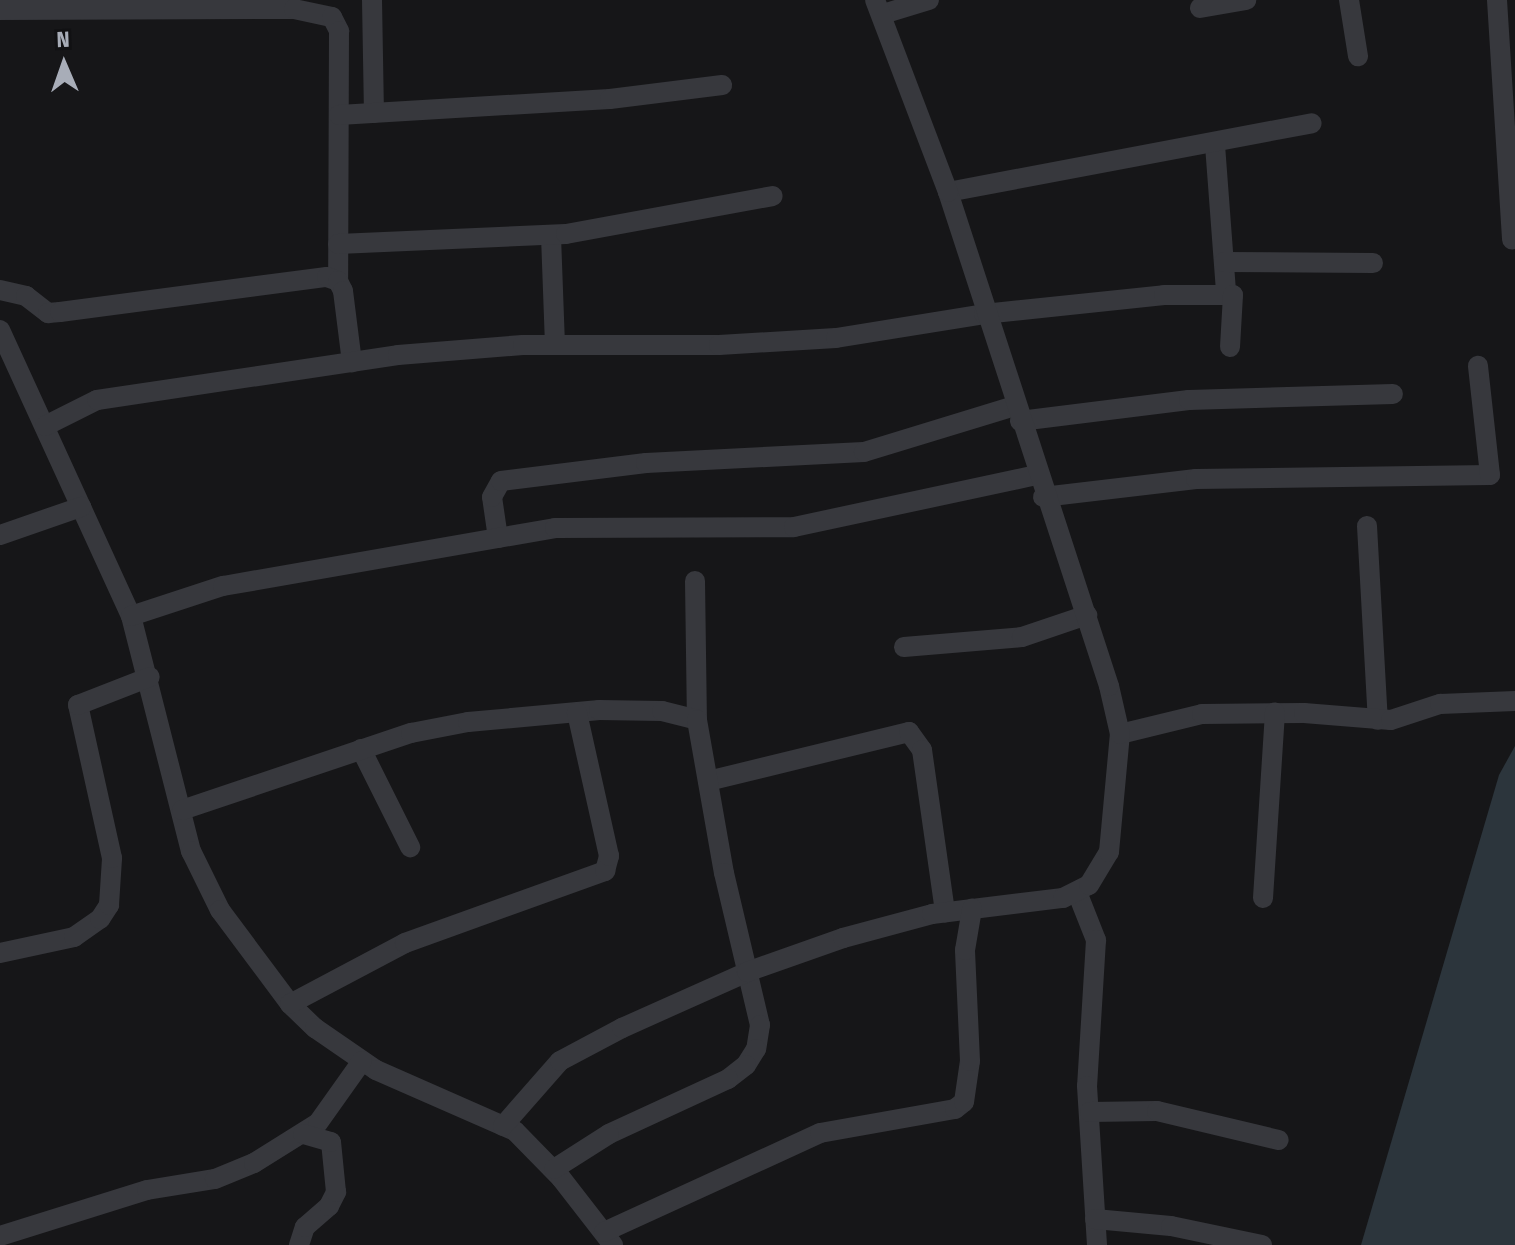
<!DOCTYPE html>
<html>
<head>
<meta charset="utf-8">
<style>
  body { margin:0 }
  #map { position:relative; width:1515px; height:1245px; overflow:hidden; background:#161618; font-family:"Fira Sans Condensed",sans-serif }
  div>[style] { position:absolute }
  .water>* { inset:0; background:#2c353c }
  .street>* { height:20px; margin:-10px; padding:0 10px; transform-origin:10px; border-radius:10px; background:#37383d }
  span { translate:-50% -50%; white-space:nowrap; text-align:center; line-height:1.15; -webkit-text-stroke:6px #111113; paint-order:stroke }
  .north { position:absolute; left:24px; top:24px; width:80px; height:80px; -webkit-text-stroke:6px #111113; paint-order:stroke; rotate:358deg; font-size:22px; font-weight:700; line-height:32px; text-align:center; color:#a8adb8 }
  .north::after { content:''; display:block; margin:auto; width:28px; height:36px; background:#a8adb8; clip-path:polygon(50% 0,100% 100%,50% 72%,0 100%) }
</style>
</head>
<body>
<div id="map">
  <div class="water">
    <div style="clip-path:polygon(1515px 746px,1515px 1245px,1361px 1245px,1499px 775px)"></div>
  </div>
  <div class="street">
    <div style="left:372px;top:0;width:113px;rotate:89deg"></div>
    <div style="left:1349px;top:0;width:57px;rotate:80.9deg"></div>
    <div style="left:1497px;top:0;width:240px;rotate:86.4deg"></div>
    <div style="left:1200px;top:8px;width:47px;rotate:-9.9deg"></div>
    <div style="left:0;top:10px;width:294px;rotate:-0.2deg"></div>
    <div style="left:294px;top:9px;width:39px;rotate:12deg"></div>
    <div style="left:332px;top:17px;width:16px;rotate:63deg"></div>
    <div style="left:339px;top:31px;width:250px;rotate:90.2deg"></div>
    <div style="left:883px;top:14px;width:48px;rotate:-16.9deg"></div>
    <div style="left:339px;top:115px;width:271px;rotate:-3.4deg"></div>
    <div style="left:610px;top:99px;width:113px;rotate:-7.1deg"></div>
    <div style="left:1215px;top:145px;width:148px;rotate:85.7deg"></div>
    <div style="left:948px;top:192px;width:370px;rotate:-10.7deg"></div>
    <div style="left:551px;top:236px;width:108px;rotate:87.9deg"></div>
    <div style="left:338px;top:244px;width:228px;rotate:-2.5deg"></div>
    <div style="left:566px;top:234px;width:210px;rotate:-10.4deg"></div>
    <div style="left:1224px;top:262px;width:149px;rotate:0.4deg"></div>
    <div style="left:0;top:290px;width:27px;rotate:13deg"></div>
    <div style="left:26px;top:296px;width:28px;rotate:38deg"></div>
    <div style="left:48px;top:313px;width:12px;rotate:-5deg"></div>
    <div style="left:60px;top:312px;width:269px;rotate:-7.5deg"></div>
    <div style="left:327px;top:277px;width:12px;rotate:20deg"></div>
    <div style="left:338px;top:281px;width:11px;rotate:63deg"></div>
    <div style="left:343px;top:291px;width:72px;rotate:82.8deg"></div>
    <div style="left:0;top:330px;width:315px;rotate:65.4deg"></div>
    <div style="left:131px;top:616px;width:243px;rotate:75.7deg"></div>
    <div style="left:191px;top:851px;width:66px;rotate:63.8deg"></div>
    <div style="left:220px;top:910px;width:117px;rotate:53.3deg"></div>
    <div style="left:290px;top:1004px;width:35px;rotate:44deg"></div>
    <div style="left:315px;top:1028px;width:74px;rotate:34.5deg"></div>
    <div style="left:376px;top:1070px;width:152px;rotate:23.7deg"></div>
    <div style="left:515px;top:1131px;width:66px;rotate:45.6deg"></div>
    <div style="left:561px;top:1178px;width:85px;rotate:52.2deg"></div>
    <div style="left:1020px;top:421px;width:170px;rotate:-7.1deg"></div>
    <div style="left:1189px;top:400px;width:204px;rotate:-1.7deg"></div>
    <div style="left:45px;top:426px;width:58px;rotate:-26.6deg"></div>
    <div style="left:97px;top:400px;width:304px;rotate:-8.5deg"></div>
    <div style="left:398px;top:355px;width:125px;rotate:-4.6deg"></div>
    <div style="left:523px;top:345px;width:196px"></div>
    <div style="left:719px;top:345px;width:117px;rotate:-3.4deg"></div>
    <div style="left:836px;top:338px;width:150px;rotate:-9.2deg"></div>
    <div style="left:984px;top:314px;width:181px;rotate:-6deg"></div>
    <div style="left:1164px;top:295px;width:69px"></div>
    <div style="left:1233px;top:295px;width:52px;rotate:93.3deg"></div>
    <div style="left:1043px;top:497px;width:154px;rotate:-6.7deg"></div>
    <div style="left:1196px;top:479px;width:294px;rotate:-0.8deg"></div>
    <div style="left:1490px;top:475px;width:110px;rotate:-96.3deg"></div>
    <div style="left:1367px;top:526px;width:194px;rotate:86.8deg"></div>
    <div style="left:0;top:535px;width:86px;rotate:-19.1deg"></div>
    <div style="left:498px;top:538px;width:41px;rotate:-98.3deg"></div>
    <div style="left:492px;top:497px;width:18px;rotate:-61deg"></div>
    <div style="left:501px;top:481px;width:146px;rotate:-7.1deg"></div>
    <div style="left:646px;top:463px;width:218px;rotate:-2.9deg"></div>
    <div style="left:864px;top:452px;width:157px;rotate:-17deg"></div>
    <div style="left:695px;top:581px;width:139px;rotate:89.2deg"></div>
    <div style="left:131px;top:616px;width:97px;rotate:-18.1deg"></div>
    <div style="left:223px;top:586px;width:337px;rotate:-9.9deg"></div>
    <div style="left:555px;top:528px;width:239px;rotate:-0.2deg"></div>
    <div style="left:794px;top:527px;width:249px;rotate:-12.1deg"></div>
    <div style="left:904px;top:647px;width:118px;rotate:-4.8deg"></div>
    <div style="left:1022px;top:637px;width:69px;rotate:-18.7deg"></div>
    <div style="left:1120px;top:734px;width:84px;rotate:-13.7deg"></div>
    <div style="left:1202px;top:714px;width:102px;rotate:-0.6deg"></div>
    <div style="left:1304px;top:713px;width:87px;rotate:4.6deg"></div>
    <div style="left:1391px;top:720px;width:52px;rotate:-18.1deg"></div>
    <div style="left:1440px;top:704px;width:75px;rotate:-2.3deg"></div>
    <div style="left:361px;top:749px;width:110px;rotate:63.4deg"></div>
    <div style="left:708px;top:781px;width:207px;rotate:-13.7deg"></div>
    <div style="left:909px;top:732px;width:22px;rotate:54deg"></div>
    <div style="left:922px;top:750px;width:164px;rotate:81.9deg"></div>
    <div style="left:182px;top:810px;width:242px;rotate:-18.6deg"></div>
    <div style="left:411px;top:733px;width:58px;rotate:-10.9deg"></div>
    <div style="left:468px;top:722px;width:132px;rotate:-5.2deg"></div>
    <div style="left:599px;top:710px;width:63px;rotate:0.9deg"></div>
    <div style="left:662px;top:711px;width:36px;rotate:14deg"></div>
    <div style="left:697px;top:720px;width:155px;rotate:80deg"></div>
    <div style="left:724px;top:873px;width:156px;rotate:76.7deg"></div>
    <div style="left:760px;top:1025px;width:24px;rotate:99deg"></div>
    <div style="left:756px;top:1049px;width:19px;rotate:122deg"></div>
    <div style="left:746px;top:1065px;width:23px;rotate:142deg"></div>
    <div style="left:728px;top:1079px;width:131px;rotate:155.2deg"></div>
    <div style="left:609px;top:1134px;width:65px;rotate:147.5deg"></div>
    <div style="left:1077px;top:892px;width:52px;rotate:68.4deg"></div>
    <div style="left:1096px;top:940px;width:146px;rotate:93.5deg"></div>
    <div style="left:1087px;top:1086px;width:159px;rotate:86.4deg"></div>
    <div style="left:1263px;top:898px;width:186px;rotate:-86.3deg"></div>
    <div style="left:0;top:953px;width:76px;rotate:-12.2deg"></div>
    <div style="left:74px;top:937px;width:32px;rotate:-35deg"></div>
    <div style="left:100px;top:919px;width:17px;rotate:-57deg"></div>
    <div style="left:109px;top:905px;width:47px;rotate:-86.3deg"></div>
    <div style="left:112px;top:858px;width:157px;rotate:-102.5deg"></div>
    <div style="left:78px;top:705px;width:77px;rotate:-21.3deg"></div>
    <div style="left:290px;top:1004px;width:130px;rotate:-27.9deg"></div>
    <div style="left:405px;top:943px;width:213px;rotate:-19.8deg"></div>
    <div style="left:605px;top:871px;width:16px;rotate:-75deg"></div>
    <div style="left:609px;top:856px;width:147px;rotate:-102.6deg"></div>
    <div style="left:1090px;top:1112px;width:67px;rotate:-0.9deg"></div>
    <div style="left:1157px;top:1111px;width:125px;rotate:13.4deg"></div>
    <div style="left:503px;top:1126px;width:86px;rotate:-48.8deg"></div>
    <div style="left:560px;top:1061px;width:70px;rotate:-28deg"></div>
    <div style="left:622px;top:1028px;width:137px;rotate:-24.1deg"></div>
    <div style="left:747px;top:972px;width:102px;rotate:-19.5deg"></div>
    <div style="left:843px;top:938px;width:92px;rotate:-15.1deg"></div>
    <div style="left:932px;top:914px;width:132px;rotate:-7deg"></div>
    <div style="left:1063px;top:898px;width:29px;rotate:-27deg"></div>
    <div style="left:1089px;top:885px;width:39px;rotate:-59deg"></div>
    <div style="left:1109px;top:852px;width:119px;rotate:-84.7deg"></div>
    <div style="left:1120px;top:734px;width:49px;rotate:-102.9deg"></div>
    <div style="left:1109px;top:686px;width:520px;rotate:-108.05deg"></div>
    <div style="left:948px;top:192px;width:205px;rotate:-110.8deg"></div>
    <div style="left:1095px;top:1219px;width:76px;rotate:5.3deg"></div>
    <div style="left:1171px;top:1226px;width:93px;rotate:11.8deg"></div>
    <div style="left:604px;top:1232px;width:238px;rotate:-24.6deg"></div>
    <div style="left:820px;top:1133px;width:137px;rotate:-10.1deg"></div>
    <div style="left:955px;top:1109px;width:11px;rotate:-38deg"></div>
    <div style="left:964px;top:1102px;width:41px;rotate:-81.7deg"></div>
    <div style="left:970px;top:1061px;width:111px;rotate:-92.6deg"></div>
    <div style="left:965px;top:950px;width:42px;rotate:-80.3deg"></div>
    <div style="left:0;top:1236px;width:154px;rotate:-17.4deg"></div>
    <div style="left:147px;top:1190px;width:69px;rotate:-9.2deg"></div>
    <div style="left:215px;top:1179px;width:42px;rotate:-22.3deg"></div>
    <div style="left:254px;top:1163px;width:75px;rotate:-32deg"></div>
    <div style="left:318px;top:1123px;width:76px;rotate:-54.6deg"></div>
    <div style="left:299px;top:1245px;width:19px;rotate:-72deg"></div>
    <div style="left:305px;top:1227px;width:32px;rotate:-41deg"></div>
    <div style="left:329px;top:1206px;width:16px;rotate:-63deg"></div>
    <div style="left:336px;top:1192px;width:50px;rotate:-95.7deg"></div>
    <div style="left:331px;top:1142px;width:29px;rotate:-164deg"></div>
  </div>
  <div class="north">N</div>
</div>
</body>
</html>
